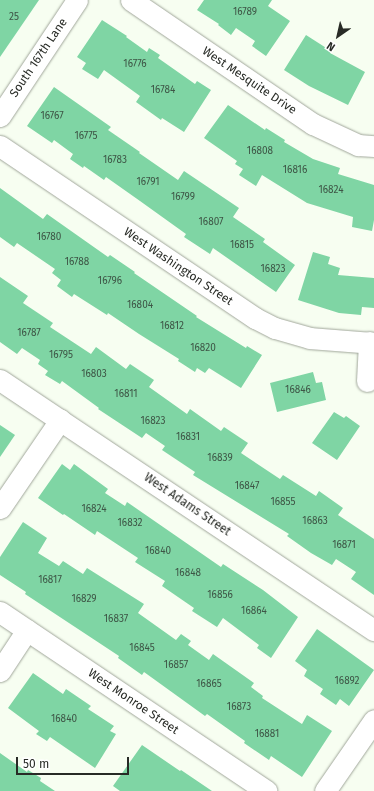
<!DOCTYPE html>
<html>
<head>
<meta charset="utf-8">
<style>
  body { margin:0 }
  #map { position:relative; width:374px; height:791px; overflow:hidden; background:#f7fef1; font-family:"Fira Sans",sans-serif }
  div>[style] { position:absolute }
  .building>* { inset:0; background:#7fd5a4 }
  .roads { filter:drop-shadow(0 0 1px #a1a79b) drop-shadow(0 0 1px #a1a79b) }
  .minor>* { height:21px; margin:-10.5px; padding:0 10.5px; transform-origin:10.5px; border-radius:10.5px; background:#fff }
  span { translate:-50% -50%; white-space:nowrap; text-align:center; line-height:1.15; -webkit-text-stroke:3px #fff; paint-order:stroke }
  .number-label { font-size:10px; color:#3e5646 }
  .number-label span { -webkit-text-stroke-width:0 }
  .street-label { font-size:12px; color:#282b26 }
  .north { position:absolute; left:318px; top:16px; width:40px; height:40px; -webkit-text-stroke:3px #fff; paint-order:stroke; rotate:214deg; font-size:11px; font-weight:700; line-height:16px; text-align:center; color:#282b26 }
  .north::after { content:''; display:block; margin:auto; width:14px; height:18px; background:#282b26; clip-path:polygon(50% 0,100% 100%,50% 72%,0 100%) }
  .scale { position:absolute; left:16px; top:757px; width:113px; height:18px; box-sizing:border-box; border:2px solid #282b26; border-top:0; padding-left:5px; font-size:12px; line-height:14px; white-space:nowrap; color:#282b26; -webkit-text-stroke:3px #fff; paint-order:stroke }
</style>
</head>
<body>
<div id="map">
  <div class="building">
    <div style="clip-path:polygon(0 0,39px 0,0 57px)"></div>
    <div style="clip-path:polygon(204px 0,272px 0,268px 6px,290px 21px,266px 56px,252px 46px,255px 41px,236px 28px,231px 35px,218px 25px,219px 24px,197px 10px)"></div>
    <div style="clip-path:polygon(102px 20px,127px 36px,126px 37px,147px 52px,149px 48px,160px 55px,158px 58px,195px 84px,197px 81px,211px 90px,184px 132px,162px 118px,161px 120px,136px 102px,140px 96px,104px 70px,98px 79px,82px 69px,86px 63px,77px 57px)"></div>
    <div style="clip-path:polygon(306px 35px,331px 51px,330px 53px,365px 72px,348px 105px,309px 86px,284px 70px)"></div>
    <div style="clip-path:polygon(54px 87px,111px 127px,108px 130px,140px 152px,139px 153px,178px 180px,184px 171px,239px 208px,233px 217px,265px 239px,263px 242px,295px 265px,276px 292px,213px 248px,210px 254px,184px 237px,186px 234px,140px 201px,106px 177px,104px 180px,84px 166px,83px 168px,70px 159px,73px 154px,54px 140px,52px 143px,27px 126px)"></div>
    <div style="clip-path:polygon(228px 105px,265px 130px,266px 128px,285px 140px,284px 142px,313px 159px,340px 168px,338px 174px,374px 185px,374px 220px,372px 231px,352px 227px,353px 217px,307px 203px,262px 175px,256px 186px,239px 175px,243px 169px,235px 164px,237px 161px,204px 138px)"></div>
    <div style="clip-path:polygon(0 188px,43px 219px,47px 214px,108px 257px,110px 255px,135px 272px,134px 273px,197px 316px,196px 317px,246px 348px,247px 346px,262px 355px,241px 388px,209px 368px,205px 373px,197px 368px,195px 372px,178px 361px,179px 359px,139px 334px,108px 313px,107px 315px,74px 294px,72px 297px,57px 286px,61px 280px,52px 273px,55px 269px,17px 243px,14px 247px,0 237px)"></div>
    <div style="clip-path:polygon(313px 252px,330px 257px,328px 264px,340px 268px,338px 275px,374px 278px,374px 308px,362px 307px,361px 315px,339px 313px,298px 300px)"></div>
    <div style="clip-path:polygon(0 277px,28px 296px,23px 303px,53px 323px,50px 327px,91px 354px,96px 347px,126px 369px,130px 364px,154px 380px,149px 387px,187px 414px,190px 409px,221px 431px,224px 427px,248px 443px,241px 453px,280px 479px,283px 475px,316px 496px,319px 491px,343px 508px,338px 515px,374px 539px,374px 595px,351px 579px,356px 572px,336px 559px,332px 565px,311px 553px,287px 536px,289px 534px,193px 475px,195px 472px,162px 450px,165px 446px,146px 433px,142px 438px,98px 409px,99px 408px,62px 381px,60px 384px,45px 375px,48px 371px,38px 364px,40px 360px,22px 348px,17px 354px,0 342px)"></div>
    <div style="clip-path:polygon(313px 372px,316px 383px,322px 382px,326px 400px,277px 412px,270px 383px)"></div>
    <div style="clip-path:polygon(334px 412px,344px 418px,346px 416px,360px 426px,337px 460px,312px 443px)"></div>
    <div style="clip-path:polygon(0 425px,15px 435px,0 457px)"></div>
    <div style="clip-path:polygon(62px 464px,70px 470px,74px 464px,108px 489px,105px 493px,125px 506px,127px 502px,221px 567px,223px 564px,263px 590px,298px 617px,271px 658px,257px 648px,259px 645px,223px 618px,217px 627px,192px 611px,194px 608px,162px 586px,165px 581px,135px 562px,138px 558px,97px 531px,95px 535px,64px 514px,63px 515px,38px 498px)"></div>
    <div style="clip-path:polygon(23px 522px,47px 538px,38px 553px,59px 566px,63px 561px,83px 574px,87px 568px,144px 604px,138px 613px,176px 640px,181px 634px,191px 641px,188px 645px,209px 660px,213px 654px,254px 683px,251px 687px,263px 696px,262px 698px,302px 724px,307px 715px,332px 731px,302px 777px,271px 756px,269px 760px,244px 743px,245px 741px,207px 714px,205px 716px,144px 672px,142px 675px,118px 658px,119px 656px,25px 594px,26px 592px,0 575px,0 557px)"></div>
    <div style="clip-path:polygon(317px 629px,374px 670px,349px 706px,340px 699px,336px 705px,320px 694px,323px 689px,304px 676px,307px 670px,295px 661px)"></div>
    <div style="clip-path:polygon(33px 673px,63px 694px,66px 689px,91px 706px,88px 709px,114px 726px,110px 731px,116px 734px,95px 768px,50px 737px,47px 741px,36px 734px,39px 731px,8px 708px)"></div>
    <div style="clip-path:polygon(142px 745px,180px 771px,181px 770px,212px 791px,120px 791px,113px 786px)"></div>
    <div style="clip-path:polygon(0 753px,27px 772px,28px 770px,41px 778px,40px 781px,55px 791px,0 791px)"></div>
  </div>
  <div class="roads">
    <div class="minor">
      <div style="left:131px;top:0;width:220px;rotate:34.3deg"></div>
      <div style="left:313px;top:124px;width:50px;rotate:25deg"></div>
      <div style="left:358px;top:145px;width:16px;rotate:4deg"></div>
      <div style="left:0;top:116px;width:139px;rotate:-56.4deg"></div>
      <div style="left:0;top:146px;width:308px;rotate:34deg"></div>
      <div style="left:255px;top:318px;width:22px;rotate:27deg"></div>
      <div style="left:275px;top:328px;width:36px;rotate:16deg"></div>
      <div style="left:310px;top:338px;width:64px;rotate:4.5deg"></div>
      <div style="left:0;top:380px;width:450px;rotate:33.8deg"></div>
      <div style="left:367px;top:381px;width:39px;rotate:-87deg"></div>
      <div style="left:0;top:508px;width:107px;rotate:-55.7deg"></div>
      <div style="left:0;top:612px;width:321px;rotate:33.9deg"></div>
      <div style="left:0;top:671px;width:49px;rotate:-56.6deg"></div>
      <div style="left:325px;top:791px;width:86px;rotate:-55.4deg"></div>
    </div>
  </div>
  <div class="number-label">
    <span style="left:245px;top:13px">16789</span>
    <span style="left:14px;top:18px">25</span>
    <span style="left:135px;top:65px">16776</span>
    <span style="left:163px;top:91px">16784</span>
    <span style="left:52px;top:117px">16767</span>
    <span style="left:86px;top:137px">16775</span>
    <span style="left:260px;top:152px">16808</span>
    <span style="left:115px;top:161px">16783</span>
    <span style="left:295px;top:171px">16816</span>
    <span style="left:148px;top:183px">16791</span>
    <span style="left:331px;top:191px">16824</span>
    <span style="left:183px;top:198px">16799</span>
    <span style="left:211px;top:223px">16807</span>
    <span style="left:49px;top:238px">16780</span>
    <span style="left:242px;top:246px">16815</span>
    <span style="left:77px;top:263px">16788</span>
    <span style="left:273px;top:270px">16823</span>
    <span style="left:110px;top:282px">16796</span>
    <span style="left:140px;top:306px">16804</span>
    <span style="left:172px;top:327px">16812</span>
    <span style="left:29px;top:334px">16787</span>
    <span style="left:203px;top:349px">16820</span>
    <span style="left:61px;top:356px">16795</span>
    <span style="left:94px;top:375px">16803</span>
    <span style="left:298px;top:391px">16846</span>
    <span style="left:126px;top:395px">16811</span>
    <span style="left:153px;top:422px">16823</span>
    <span style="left:188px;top:438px">16831</span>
    <span style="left:220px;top:459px">16839</span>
    <span style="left:247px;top:487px">16847</span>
    <span style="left:283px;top:503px">16855</span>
    <span style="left:94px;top:510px">16824</span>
    <span style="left:315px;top:522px">16863</span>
    <span style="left:130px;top:524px">16832</span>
    <span style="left:344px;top:546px">16871</span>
    <span style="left:158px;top:552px">16840</span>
    <span style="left:188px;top:574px">16848</span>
    <span style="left:50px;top:581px">16817</span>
    <span style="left:220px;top:596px">16856</span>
    <span style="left:84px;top:600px">16829</span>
    <span style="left:254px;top:612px">16864</span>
    <span style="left:116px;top:620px">16837</span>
    <span style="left:142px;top:649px">16845</span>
    <span style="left:176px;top:666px">16857</span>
    <span style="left:347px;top:682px">16892</span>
    <span style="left:209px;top:685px">16865</span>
    <span style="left:239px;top:708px">16873</span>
    <span style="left:64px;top:720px">16840</span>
    <span style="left:267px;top:735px">16881</span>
  </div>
  <div class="street-label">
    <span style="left:39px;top:58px;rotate:-56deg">South 167th Lane</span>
    <span style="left:249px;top:81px;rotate:34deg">West Mesquite Drive</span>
    <span style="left:178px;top:267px;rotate:34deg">West Washington Street</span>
    <span style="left:187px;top:505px;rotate:34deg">West Adams Street</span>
    <span style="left:133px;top:702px;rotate:34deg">West Monroe Street</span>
  </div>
  <div class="north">N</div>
  <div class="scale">50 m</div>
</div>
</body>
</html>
